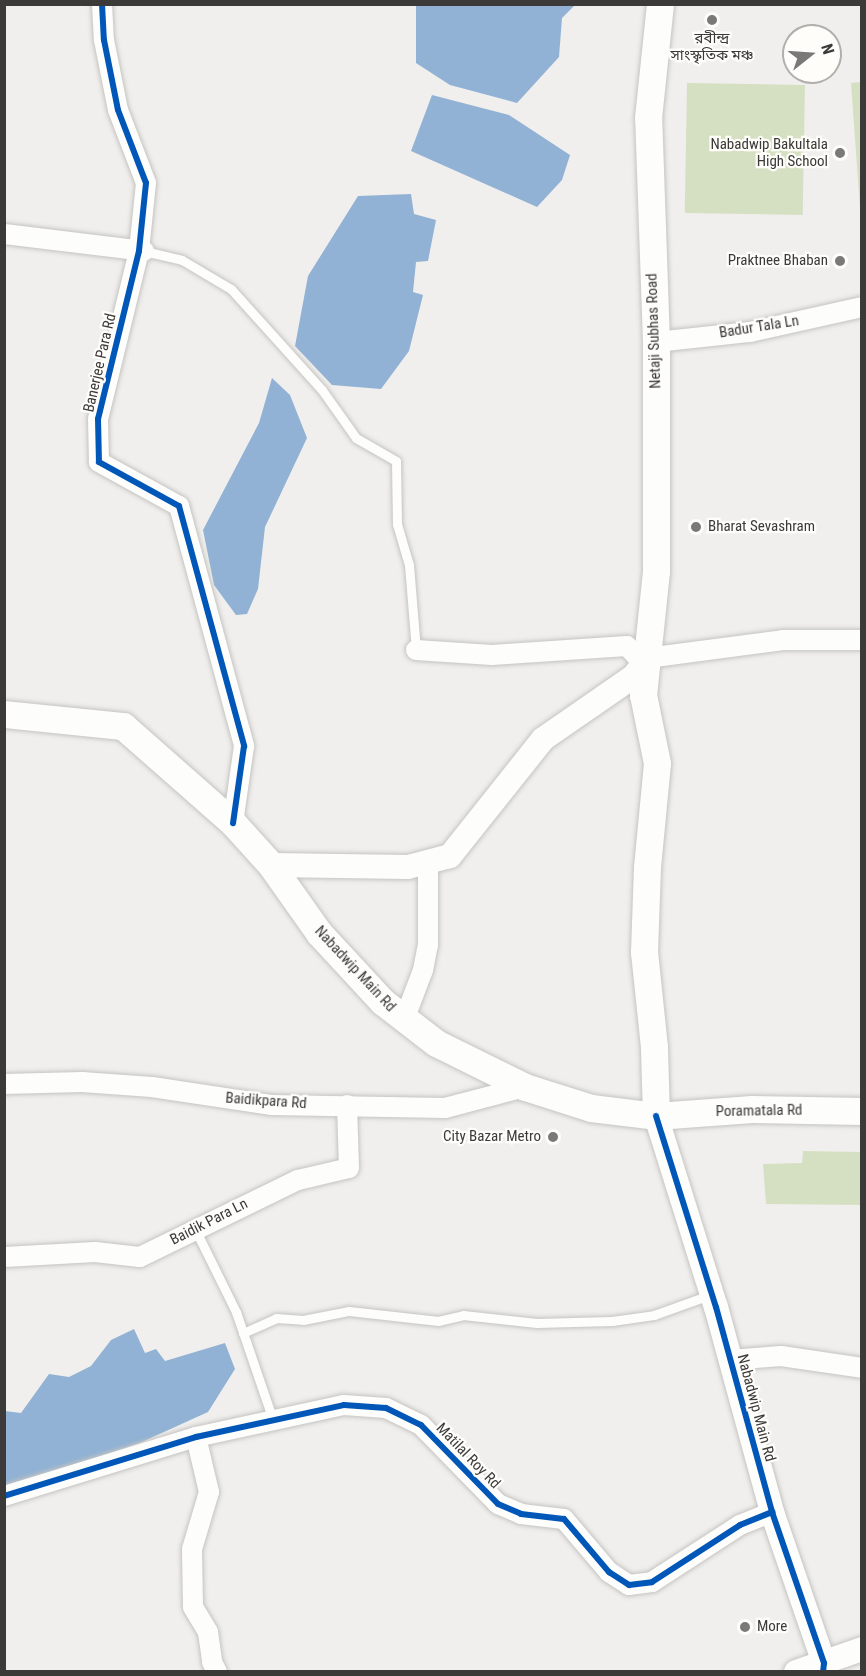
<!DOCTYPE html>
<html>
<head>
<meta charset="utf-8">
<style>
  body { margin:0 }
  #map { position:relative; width:866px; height:1676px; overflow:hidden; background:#f0efed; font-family:"Roboto Condensed","Noto Sans Bengali",sans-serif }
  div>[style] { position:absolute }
  .green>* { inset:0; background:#d5e0c2; transform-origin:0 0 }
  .water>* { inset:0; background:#91b2d4 }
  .roads { filter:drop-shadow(0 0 2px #c5c4c2) drop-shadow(0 0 2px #c5c4c2) }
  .service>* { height:9px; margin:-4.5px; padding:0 4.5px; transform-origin:4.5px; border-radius:4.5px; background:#fdfdfc }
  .minor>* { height:20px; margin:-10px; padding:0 10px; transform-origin:10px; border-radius:10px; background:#fdfdfc }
  .tertiary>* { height:24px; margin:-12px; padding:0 12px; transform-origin:12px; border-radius:12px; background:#fdfdfc }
  .secondary>* { height:27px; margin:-13.5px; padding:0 13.5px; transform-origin:13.5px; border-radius:13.5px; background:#fdfdfc }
  .cycleway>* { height:6px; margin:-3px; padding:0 3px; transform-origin:3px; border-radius:3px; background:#0057b8 }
  .dots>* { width:16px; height:16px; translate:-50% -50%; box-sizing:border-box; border:3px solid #fefdf9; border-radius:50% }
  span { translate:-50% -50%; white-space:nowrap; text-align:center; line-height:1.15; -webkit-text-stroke:4.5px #fefdf9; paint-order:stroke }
  .poi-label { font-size:15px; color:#3b3a39 }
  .right { translate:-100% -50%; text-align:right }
  .left { translate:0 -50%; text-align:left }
  .street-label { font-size:15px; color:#3b3a39 }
  .frame { position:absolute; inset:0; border:6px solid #3b3a39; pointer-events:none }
  .north { position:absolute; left:782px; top:24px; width:60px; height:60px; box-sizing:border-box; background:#fefdf9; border:2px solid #b0afac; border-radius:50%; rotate:73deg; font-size:16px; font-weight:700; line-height:24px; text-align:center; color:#3b3a39 }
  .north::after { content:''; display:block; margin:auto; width:21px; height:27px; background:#7a7978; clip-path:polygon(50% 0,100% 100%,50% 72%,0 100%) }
</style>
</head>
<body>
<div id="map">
  <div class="green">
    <div style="clip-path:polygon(861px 82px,862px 82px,861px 222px,851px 83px)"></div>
    <div style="left:687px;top:83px;width:118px;height:130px;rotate:1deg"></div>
    <div style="clip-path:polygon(803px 1151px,861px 1152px,861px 1205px,766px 1204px,763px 1164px,802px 1163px)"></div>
  </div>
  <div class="water">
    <div style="clip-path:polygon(416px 5px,416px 4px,575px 5px,562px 18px,559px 57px,517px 103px,450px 85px,416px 63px)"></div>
    <div style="clip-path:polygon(432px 95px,509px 115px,570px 155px,562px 180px,537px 207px,411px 151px)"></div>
    <div style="clip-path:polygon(411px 194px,414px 214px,436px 220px,428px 261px,416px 262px,413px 292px,423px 295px,409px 351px,381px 389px,332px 385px,295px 346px,308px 276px,358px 196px)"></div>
    <div style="clip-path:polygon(272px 378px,290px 395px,307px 438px,265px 527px,258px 589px,247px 614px,236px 615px,214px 585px,203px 530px,259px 423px)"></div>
    <div style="clip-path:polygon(134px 1329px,145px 1353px,156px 1349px,165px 1361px,225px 1343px,235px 1369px,208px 1412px,142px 1442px,5px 1489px,5px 1411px,21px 1413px,49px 1374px,69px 1377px,91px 1366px,111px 1340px)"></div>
  </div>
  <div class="roads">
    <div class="service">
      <div style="left:144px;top:251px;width:39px;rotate:13deg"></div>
      <div style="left:182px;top:260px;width:57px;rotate:30.6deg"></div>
      <div style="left:231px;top:289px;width:136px;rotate:48deg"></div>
      <div style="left:322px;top:390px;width:59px;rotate:54.7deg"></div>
      <div style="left:356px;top:438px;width:46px;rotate:29.9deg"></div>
      <div style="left:396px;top:461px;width:63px;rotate:89.1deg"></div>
      <div style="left:397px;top:524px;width:43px;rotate:73.7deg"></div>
      <div style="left:409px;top:565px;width:85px;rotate:85.3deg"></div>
      <div style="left:195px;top:1229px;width:93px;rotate:63.7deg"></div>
      <div style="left:236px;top:1312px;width:114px;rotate:71.1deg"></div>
      <div style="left:243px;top:1333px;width:36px;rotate:-24deg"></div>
      <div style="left:276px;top:1318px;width:27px;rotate:4deg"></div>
      <div style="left:303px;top:1320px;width:47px;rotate:-11.1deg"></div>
      <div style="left:349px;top:1311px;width:90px;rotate:6.4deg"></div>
      <div style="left:438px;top:1321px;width:26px;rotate:-13deg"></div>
      <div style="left:463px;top:1315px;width:74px;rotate:6.2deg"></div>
      <div style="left:537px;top:1323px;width:75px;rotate:-1.5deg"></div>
      <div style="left:612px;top:1321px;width:42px;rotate:-8.1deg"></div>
      <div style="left:654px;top:1315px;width:59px;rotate:-19.7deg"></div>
    </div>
    <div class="minor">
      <div style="left:102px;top:4px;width:36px;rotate:87deg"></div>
      <div style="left:104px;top:40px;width:71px;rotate:78.7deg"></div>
      <div style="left:118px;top:110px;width:78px;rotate:69deg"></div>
      <div style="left:146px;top:183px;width:68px;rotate:95.9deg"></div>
      <div style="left:139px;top:251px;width:173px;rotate:103.7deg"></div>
      <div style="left:98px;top:419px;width:43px;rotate:88.7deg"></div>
      <div style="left:99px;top:462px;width:91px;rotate:28.8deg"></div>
      <div style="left:179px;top:506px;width:249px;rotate:74.8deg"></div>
      <div style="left:244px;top:746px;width:78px;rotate:98.1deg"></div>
      <div style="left:4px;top:234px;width:141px;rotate:6.9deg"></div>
      <div style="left:656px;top:342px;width:95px;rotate:-6.1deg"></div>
      <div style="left:750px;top:332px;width:115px;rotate:-12.6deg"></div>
      <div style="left:416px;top:650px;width:76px;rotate:3.8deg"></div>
      <div style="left:492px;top:655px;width:135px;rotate:-3.8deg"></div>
      <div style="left:627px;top:646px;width:16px;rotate:47deg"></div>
      <div style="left:638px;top:658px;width:9px"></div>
      <div style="left:647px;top:658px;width:137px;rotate:-7.5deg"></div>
      <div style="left:783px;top:640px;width:79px"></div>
      <div style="left:404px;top:1020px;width:53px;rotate:-69.2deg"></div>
      <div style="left:423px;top:970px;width:25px;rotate:-79deg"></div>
      <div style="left:428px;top:945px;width:83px;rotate:-90deg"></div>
      <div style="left:4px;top:1084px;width:78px;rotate:-1.5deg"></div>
      <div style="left:82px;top:1082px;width:70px;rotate:4.1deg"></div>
      <div style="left:152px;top:1087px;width:120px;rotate:8.6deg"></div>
      <div style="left:271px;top:1105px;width:174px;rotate:1deg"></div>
      <div style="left:445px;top:1108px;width:83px;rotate:-14.7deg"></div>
      <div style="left:4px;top:1257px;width:91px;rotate:-3.1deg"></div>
      <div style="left:95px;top:1252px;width:45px;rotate:6.3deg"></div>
      <div style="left:140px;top:1257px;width:176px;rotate:-26deg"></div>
      <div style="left:298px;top:1180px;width:52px;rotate:-13.2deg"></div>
      <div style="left:349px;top:1168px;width:63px;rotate:-91.8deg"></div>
      <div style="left:730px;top:1360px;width:51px;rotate:-4.5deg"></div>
      <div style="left:781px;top:1356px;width:82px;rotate:8.4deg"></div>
      <div style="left:196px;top:1437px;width:57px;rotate:76.7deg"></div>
      <div style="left:209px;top:1492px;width:59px;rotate:106.6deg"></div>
      <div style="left:192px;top:1549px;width:58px;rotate:89deg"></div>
      <div style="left:193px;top:1607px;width:29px;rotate:59deg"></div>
      <div style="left:208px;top:1632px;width:30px;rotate:82deg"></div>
      <div style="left:212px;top:1662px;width:11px;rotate:63deg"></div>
      <div style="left:4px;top:1496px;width:201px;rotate:-17.1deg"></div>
      <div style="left:196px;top:1437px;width:151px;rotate:-12.2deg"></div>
      <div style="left:344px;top:1405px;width:42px;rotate:4.1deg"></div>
      <div style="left:386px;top:1408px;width:39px;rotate:26deg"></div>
      <div style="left:421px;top:1425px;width:110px;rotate:45.7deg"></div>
      <div style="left:498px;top:1504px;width:25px;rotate:23deg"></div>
      <div style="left:521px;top:1514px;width:43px;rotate:6.6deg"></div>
      <div style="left:564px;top:1519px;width:70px;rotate:49.7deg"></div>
      <div style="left:609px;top:1572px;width:24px;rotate:33deg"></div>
      <div style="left:629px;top:1585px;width:23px;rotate:-7deg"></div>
      <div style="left:652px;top:1582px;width:105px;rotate:-32.9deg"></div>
      <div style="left:740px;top:1525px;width:35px;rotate:-22deg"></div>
    </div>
    <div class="tertiary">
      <div style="left:271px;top:865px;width:137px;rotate:0.8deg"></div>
      <div style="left:408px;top:867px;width:43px;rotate:-14.7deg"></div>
      <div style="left:450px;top:856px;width:149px;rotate:-51.5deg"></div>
      <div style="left:543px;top:739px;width:111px;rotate:-34.7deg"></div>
      <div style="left:634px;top:676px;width:22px;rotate:-54deg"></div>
      <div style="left:656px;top:1116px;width:200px;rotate:72.6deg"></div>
      <div style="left:716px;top:1307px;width:213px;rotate:74.7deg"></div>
      <div style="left:772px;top:1512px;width:160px;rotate:71deg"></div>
      <div style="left:824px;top:1663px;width:9px;rotate:96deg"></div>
      <div style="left:796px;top:1672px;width:70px;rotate:-19.2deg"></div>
    </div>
    <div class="secondary">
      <div style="left:4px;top:714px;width:120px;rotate:5.8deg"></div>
      <div style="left:123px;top:726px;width:147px;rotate:41.4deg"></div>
      <div style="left:233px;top:823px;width:57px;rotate:47.9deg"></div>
      <div style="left:271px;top:865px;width:83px;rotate:54.8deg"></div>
      <div style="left:319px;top:933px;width:94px;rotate:47.2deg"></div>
      <div style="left:383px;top:1002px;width:67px;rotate:37.7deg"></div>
      <div style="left:436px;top:1043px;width:99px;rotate:26.3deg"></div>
      <div style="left:525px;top:1087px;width:69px;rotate:17.7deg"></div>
      <div style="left:591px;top:1108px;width:65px;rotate:7deg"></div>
      <div style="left:656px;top:1116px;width:96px;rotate:-4.2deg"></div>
      <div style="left:752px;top:1109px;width:110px;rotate:1deg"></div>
      <div style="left:656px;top:1116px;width:69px;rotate:-91.7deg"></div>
      <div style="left:654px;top:1047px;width:96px;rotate:-96deg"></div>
      <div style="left:644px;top:952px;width:85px;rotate:-88deg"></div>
      <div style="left:647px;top:867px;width:104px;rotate:-84.5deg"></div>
      <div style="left:657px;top:763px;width:69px;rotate:-101.6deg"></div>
      <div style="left:643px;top:695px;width:125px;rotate:-84deg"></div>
      <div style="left:656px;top:571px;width:229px;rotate:-90deg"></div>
      <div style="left:656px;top:342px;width:224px;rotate:-92deg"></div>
      <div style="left:648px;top:118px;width:115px;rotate:-84deg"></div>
    </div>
  </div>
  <div class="cycleway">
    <div style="left:102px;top:4px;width:36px;rotate:87deg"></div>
    <div style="left:104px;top:40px;width:71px;rotate:78.7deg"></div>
    <div style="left:118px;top:110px;width:78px;rotate:69deg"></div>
    <div style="left:146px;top:183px;width:68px;rotate:95.9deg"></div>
    <div style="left:139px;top:251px;width:173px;rotate:103.7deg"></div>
    <div style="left:98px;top:419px;width:43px;rotate:88.7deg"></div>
    <div style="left:99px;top:462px;width:91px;rotate:28.8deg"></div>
    <div style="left:179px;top:506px;width:249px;rotate:74.8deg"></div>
    <div style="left:244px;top:746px;width:78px;rotate:98.1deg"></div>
    <div style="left:656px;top:1116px;width:200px;rotate:72.6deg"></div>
    <div style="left:716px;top:1307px;width:213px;rotate:74.7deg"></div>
    <div style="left:772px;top:1512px;width:160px;rotate:71deg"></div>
    <div style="left:824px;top:1663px;width:9px;rotate:96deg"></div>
    <div style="left:4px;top:1496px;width:201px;rotate:-17.1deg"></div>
    <div style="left:196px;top:1437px;width:151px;rotate:-12.2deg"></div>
    <div style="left:344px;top:1405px;width:42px;rotate:4.1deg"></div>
    <div style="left:386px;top:1408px;width:39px;rotate:26deg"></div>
    <div style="left:421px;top:1425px;width:110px;rotate:45.7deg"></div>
    <div style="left:498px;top:1504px;width:25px;rotate:23deg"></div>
    <div style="left:521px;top:1514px;width:43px;rotate:6.6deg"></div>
    <div style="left:564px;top:1519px;width:70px;rotate:49.7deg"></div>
    <div style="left:609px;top:1572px;width:24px;rotate:33deg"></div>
    <div style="left:629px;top:1585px;width:23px;rotate:-7deg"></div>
    <div style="left:652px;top:1582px;width:105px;rotate:-32.9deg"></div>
    <div style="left:740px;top:1525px;width:35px;rotate:-22deg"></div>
  </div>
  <div class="dots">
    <div style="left:712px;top:20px;background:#7a7978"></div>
    <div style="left:840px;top:153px;background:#7a7978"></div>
    <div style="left:840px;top:261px;background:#7a7978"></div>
    <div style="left:696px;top:527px;background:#7a7978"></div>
    <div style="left:553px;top:1137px;background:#7a7978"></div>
    <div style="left:745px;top:1627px;background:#7a7978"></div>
  </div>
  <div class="poi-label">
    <span style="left:712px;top:47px">রবীন্দ্র<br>সাংস্কৃতিক মঞ্চ</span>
    <span class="right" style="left:828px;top:153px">Nabadwip Bakultala<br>High School</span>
    <span class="right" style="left:828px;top:261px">Praktnee Bhaban</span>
    <span class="left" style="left:708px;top:527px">Bharat Sevashram</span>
    <span class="right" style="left:541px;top:1137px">City Bazar Metro</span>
    <span class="left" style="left:757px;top:1627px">More</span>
  </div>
  <div class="street-label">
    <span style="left:759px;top:327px;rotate:-9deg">Badur Tala Ln</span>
    <span style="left:654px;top:331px;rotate:-92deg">Netaji Subhas Road</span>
    <span style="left:100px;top:363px;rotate:-77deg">Banerjee Para Rd</span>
    <span style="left:355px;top:969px;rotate:47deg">Nabadwip Main Rd</span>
    <span style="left:266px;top:1101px;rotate:4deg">Baidikpara Rd</span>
    <span style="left:759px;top:1111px;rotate:-1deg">Poramatala Rd</span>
    <span style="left:209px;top:1222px;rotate:-27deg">Baidik Para Ln</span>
    <span style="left:756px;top:1408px;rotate:75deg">Nabadwip Main Rd</span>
    <span style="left:468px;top:1456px;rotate:46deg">Matilal Roy Rd</span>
  </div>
  <div class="frame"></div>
  <div class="north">N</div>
</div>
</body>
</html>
